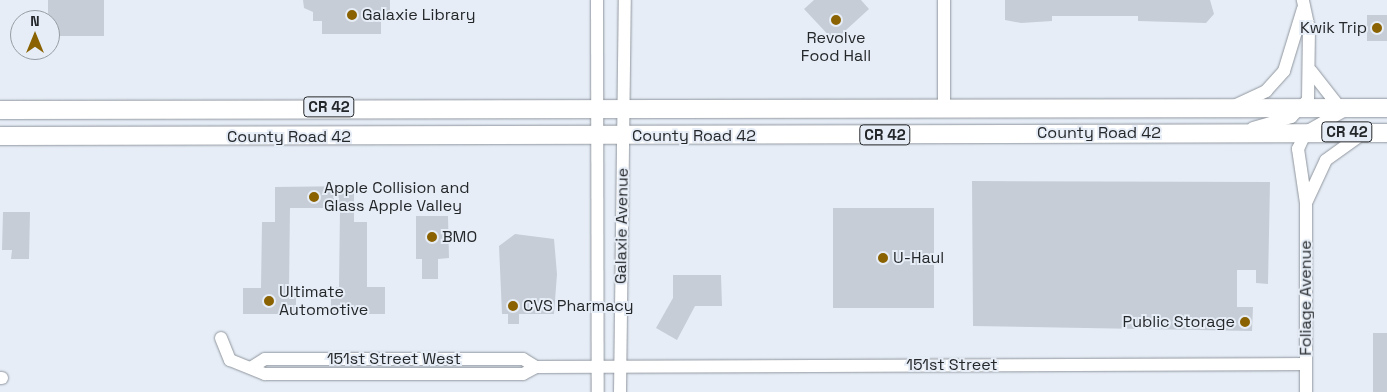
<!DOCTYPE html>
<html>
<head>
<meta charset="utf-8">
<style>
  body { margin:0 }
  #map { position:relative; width:1387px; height:392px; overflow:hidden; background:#e6edf6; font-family:"Space Grotesk",sans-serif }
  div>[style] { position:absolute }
  .building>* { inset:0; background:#c7cdd6; transform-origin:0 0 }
  .roads { filter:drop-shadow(0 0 1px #90969e) drop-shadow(0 0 1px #90969e) }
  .minor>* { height:12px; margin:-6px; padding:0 6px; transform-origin:6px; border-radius:6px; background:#fff }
  .highway>* { height:18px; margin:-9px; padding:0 9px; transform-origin:9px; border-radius:9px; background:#fff }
  .dots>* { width:14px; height:14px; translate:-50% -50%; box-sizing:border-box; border:2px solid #e6edf6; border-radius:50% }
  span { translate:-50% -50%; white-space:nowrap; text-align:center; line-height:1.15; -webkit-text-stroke:4px #e6edf6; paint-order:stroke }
  .shield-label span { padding:1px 4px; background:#e6edf6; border:1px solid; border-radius:4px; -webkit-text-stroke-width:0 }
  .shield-label { font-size:15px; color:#25282b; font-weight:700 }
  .poi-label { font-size:16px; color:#25282b }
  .left { translate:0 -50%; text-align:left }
  .right { translate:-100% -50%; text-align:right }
  .street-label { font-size:16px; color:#25282b }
  .north { position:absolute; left:10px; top:10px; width:50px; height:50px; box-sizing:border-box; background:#e6edf6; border:1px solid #999ea5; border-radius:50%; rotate:0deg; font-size:14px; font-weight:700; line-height:20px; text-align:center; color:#25282b }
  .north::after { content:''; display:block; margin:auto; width:18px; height:22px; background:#8a6201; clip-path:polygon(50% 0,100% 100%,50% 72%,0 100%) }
</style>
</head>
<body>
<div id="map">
  <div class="building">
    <div style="left:48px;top:0;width:56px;height:36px"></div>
    <div style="clip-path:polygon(303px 0,390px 0,390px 21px,381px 21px,381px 34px,322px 34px,322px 21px,313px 21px,313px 12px,304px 8px)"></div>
    <div style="clip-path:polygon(814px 0,861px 0,869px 9px,834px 41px,804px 9px)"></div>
    <div style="clip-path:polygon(1005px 0,1210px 0,1214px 14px,1206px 23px,1138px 21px,1138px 16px,1052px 16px,1052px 21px,1021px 23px,1005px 20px)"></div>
    <div style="left:1367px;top:15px;width:20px;height:26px"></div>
    <div style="clip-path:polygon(972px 181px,1270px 182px,1268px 284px,1256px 283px,1256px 270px,1237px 270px,1237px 307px,1253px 307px,1252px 331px,973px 326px)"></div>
    <div style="clip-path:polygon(354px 186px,354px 222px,367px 222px,367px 287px,385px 287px,385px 314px,331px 314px,331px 287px,339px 287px,340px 208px,290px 208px,289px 288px,296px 288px,296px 314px,243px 314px,243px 288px,261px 288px,262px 222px,275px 222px,275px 187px)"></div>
    <div style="left:833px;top:208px;width:101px;height:100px"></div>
    <div style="clip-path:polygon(3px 212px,30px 212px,29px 259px,11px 259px,12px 250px,2px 250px)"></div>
    <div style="clip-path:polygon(416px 216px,448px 216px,449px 258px,438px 259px,438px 279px,422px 279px,422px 259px,416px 259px)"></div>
    <div style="clip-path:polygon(515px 234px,554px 239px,557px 274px,554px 314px,519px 314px,519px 324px,508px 324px,508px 314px,502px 314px,499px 246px)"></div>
    <div style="clip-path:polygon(673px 275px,721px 275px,722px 306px,695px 306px,677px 340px,656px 328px,673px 298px)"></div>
    <div style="left:1387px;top:333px;width:59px;height:14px;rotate:90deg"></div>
  </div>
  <div class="roads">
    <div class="minor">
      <div style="left:597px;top:0;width:392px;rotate:89.9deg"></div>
      <div style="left:944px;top:0;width:109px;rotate:90deg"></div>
      <div style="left:1311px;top:71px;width:47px;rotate:51.9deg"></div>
      <div style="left:1232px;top:107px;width:38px;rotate:-25deg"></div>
      <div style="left:1266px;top:91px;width:27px;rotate:-48deg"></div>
      <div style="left:1284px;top:71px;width:65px;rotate:-73deg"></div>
      <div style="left:1253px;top:128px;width:40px;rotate:-16deg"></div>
      <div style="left:1291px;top:117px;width:24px;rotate:-45deg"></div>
      <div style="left:1308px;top:100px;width:71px;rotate:-89.2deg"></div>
      <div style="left:1309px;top:29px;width:30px;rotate:-102deg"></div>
      <div style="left:1306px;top:203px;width:47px;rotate:-65.1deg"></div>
      <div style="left:1326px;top:160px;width:44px;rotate:-35.8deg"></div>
      <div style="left:221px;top:338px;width:24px;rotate:68deg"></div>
      <div style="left:230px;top:360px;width:38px;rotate:22deg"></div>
      <div style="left:265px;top:374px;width:258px"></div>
      <div style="left:523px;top:374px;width:15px;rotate:-28deg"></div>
      <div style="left:536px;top:367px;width:770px;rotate:-0.22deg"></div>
      <div style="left:252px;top:367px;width:15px;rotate:-32deg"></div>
      <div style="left:265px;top:359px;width:258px"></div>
      <div style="left:523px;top:359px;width:15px;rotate:32deg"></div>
      <div style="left:0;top:378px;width:2px"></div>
      <div style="left:620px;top:392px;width:392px;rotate:-89.3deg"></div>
      <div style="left:1306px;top:392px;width:189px;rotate:-90deg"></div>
      <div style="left:1306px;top:203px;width:55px;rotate:-98.4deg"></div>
      <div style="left:1298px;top:149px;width:19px;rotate:-65deg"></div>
      <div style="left:1306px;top:132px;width:45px;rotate:-29.4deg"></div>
    </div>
    <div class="highway">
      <div style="left:0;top:110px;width:1387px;rotate:-0.08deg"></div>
      <div style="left:0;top:136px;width:1387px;rotate:-0.12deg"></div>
    </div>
  </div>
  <div class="dots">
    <div style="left:352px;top:15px;background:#8a6201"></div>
    <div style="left:836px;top:20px;background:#8a6201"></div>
    <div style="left:1377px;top:28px;background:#8a6201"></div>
    <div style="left:314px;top:197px;background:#8a6201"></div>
    <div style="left:432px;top:237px;background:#8a6201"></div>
    <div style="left:883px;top:258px;background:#8a6201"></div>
    <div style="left:269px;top:301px;background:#8a6201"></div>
    <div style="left:513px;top:306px;background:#8a6201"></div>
    <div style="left:1245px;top:322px;background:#8a6201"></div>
  </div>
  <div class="shield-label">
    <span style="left:329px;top:107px">CR 42</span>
    <span style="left:1347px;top:132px">CR 42</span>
    <span style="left:885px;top:135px">CR 42</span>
  </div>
  <div class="poi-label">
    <span class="left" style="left:362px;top:15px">Galaxie Library</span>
    <span class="right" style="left:1367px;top:28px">Kwik Trip</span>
    <span style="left:836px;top:47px">Revolve<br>Food Hall</span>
    <span class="left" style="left:324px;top:197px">Apple Collision and<br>Glass Apple Valley</span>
    <span class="left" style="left:442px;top:237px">BMO</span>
    <span class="left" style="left:893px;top:258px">U-Haul</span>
    <span class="left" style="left:279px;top:301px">Ultimate<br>Automotive</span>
    <span class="left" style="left:523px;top:306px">CVS Pharmacy</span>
    <span class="right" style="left:1235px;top:322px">Public Storage</span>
  </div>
  <div class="street-label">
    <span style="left:1099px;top:133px">County Road 42</span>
    <span style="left:694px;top:136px">County Road 42</span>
    <span style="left:289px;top:137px">County Road 42</span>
    <span style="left:622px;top:226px;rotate:-89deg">Galaxie Avenue</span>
    <span style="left:1306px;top:298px;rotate:-90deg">Foliage Avenue</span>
    <span style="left:394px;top:359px">151st Street West</span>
    <span style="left:952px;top:365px">151st Street</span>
  </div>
  <div class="north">N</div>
</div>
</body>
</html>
